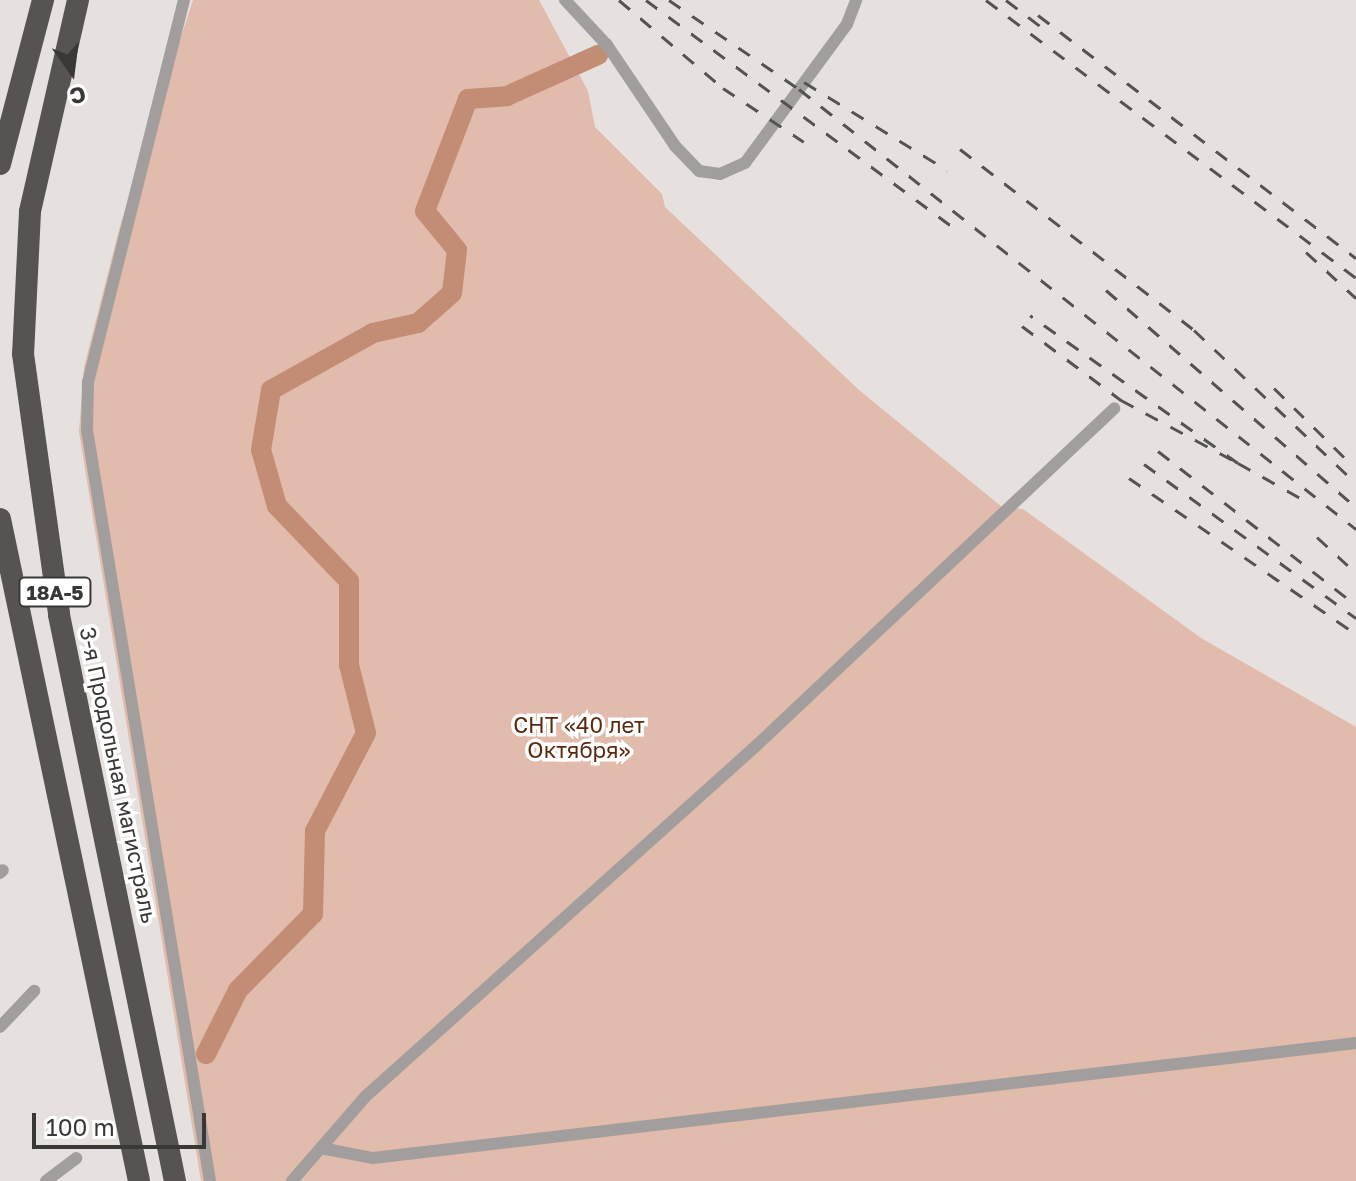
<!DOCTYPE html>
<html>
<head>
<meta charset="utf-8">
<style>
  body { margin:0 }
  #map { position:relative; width:1356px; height:1181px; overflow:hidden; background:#e6e1de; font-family:"Golos Text",sans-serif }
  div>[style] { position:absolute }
  .green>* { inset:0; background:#e1bbab }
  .river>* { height:20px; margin:-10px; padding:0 10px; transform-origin:10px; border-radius:10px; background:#c38c74 }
  .street>* { height:12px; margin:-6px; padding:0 6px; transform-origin:6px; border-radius:6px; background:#a19e9d }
  .highway>* { height:22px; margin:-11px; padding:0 11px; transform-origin:11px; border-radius:11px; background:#575351 }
  .rail>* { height:3px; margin-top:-1.5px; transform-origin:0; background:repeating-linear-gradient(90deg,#555351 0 14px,transparent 0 28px) }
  span { translate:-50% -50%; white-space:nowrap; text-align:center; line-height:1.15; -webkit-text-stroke:7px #fff; paint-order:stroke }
  .shield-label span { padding:2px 6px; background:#fff; border:2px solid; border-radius:6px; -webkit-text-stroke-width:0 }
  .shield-label { font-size:20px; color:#3a3837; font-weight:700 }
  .park-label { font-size:22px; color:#5c290f }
  .street-label { font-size:22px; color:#3a3837 }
  .north { position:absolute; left:32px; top:32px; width:80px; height:80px; -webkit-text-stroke:6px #fff; paint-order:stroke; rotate:166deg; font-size:22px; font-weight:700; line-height:32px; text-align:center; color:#3a3837 }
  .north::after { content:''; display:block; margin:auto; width:28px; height:36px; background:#3a3837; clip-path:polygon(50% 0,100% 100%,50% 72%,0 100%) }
  .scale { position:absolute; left:32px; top:1113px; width:174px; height:36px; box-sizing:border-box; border:4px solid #3a3837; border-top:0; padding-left:10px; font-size:24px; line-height:28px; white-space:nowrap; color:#3a3837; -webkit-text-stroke:6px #fff; paint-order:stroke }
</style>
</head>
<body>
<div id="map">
  <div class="green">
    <div style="clip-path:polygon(193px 0,539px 0,588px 91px,595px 127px,662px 194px,665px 207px,859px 390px,1002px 507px,1023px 509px,1201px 638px,1356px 727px,1356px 1181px,201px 1181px,79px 432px,84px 367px,120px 226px)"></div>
  </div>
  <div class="river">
    <div style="left:206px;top:1054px;width:72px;rotate:-63.4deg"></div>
    <div style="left:238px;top:990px;width:107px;rotate:-45.4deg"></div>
    <div style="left:313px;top:914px;width:83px;rotate:-88.6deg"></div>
    <div style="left:315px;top:831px;width:110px;rotate:-62.5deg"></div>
    <div style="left:366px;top:733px;width:70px;rotate:-104deg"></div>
    <div style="left:349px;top:665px;width:84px;rotate:-90deg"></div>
    <div style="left:349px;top:581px;width:104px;rotate:-133.8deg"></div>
    <div style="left:277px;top:506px;width:58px;rotate:-105.9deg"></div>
    <div style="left:261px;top:450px;width:61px;rotate:-80.5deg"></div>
    <div style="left:271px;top:390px;width:117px;rotate:-29.2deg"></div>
    <div style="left:373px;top:333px;width:46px;rotate:-12.5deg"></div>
    <div style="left:418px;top:323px;width:45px;rotate:-41.4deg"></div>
    <div style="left:452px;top:293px;width:43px;rotate:-83.4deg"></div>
    <div style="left:457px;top:250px;width:50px;rotate:-129.4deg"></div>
    <div style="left:425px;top:211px;width:120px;rotate:-69deg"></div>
    <div style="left:468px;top:99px;width:39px;rotate:-4deg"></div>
    <div style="left:507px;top:96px;width:100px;rotate:-24.3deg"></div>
  </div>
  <div class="street">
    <div style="left:184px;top:0;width:394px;rotate:104.1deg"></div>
    <div style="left:88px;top:382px;width:48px;rotate:91.2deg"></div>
    <div style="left:87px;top:430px;width:761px;rotate:80.7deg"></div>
    <div style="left:565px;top:0;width:62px;rotate:47deg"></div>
    <div style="left:607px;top:45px;width:122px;rotate:56deg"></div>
    <div style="left:675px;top:146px;width:35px;rotate:46deg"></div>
    <div style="left:699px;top:171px;width:21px;rotate:8deg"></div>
    <div style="left:720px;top:174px;width:27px;rotate:-24deg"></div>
    <div style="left:745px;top:163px;width:172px;rotate:-53.7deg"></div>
    <div style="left:847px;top:24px;width:26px;rotate:-69deg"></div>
    <div style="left:0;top:873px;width:4px;rotate:-45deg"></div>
    <div style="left:0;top:1027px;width:50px;rotate:-46.6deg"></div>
    <div style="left:321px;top:1148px;width:53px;rotate:10.9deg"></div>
    <div style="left:373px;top:1158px;width:990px;rotate:-6.67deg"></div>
    <div style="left:46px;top:1181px;width:38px;rotate:-37deg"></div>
    <div style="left:292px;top:1181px;width:113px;rotate:-49deg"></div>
    <div style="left:366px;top:1096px;width:525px;rotate:-41.91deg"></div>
    <div style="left:757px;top:745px;width:491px;rotate:-43.3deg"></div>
  </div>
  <div class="highway">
    <div style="left:78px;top:0;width:217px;rotate:102.8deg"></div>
    <div style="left:30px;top:212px;width:142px;rotate:92.8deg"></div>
    <div style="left:23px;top:354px;width:263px;rotate:82.1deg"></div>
    <div style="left:59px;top:615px;width:578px;rotate:78.42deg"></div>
    <div style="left:0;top:164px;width:170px;rotate:-75.3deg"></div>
    <div style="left:0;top:519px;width:676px;rotate:78.14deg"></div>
  </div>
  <div class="rail">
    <div style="left:619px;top:0;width:136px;rotate:40.2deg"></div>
    <div style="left:723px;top:88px;width:97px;rotate:33.7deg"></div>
    <div style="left:646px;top:0;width:388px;rotate:36.5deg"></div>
    <div style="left:669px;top:0;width:158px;rotate:34.4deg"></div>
    <div style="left:799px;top:89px;width:710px;rotate:38.31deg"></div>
    <div style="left:986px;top:0;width:463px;rotate:36.9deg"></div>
    <div style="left:1006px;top:0;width:48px;rotate:37.3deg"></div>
    <div style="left:1038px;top:15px;width:400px;rotate:37.4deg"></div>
    <div style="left:804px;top:82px;width:168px;rotate:31.6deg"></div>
    <div style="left:960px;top:149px;width:296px;rotate:37.7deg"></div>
    <div style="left:1194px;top:330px;width:223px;rotate:43.4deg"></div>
    <div style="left:1306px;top:252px;width:68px;rotate:42.6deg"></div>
    <div style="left:1106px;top:290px;width:331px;rotate:41deg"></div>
    <div style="left:1022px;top:326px;width:124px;rotate:36.8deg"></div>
    <div style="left:1121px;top:400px;width:133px;rotate:28.3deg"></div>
    <div style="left:1238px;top:463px;width:255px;rotate:-144.6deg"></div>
    <div style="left:1274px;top:388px;width:100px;rotate:44.6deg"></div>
    <div style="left:1158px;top:451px;width:251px;rotate:37.9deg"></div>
    <div style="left:1238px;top:463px;width:76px;rotate:29.3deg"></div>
    <div style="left:1144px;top:464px;width:262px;rotate:36deg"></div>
    <div style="left:1129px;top:478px;width:275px;rotate:34.5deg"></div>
    <div style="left:1317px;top:537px;width:53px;rotate:42.7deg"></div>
  </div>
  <div class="shield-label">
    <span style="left:55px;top:592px">18А-5</span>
  </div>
  <div class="park-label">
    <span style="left:579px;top:737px">СНТ «40 лет<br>Октября»</span>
  </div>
  <div class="street-label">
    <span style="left:119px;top:775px;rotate:78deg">3-я Продольная магистраль</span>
  </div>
  <div class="north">С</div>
  <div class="scale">100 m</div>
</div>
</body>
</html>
